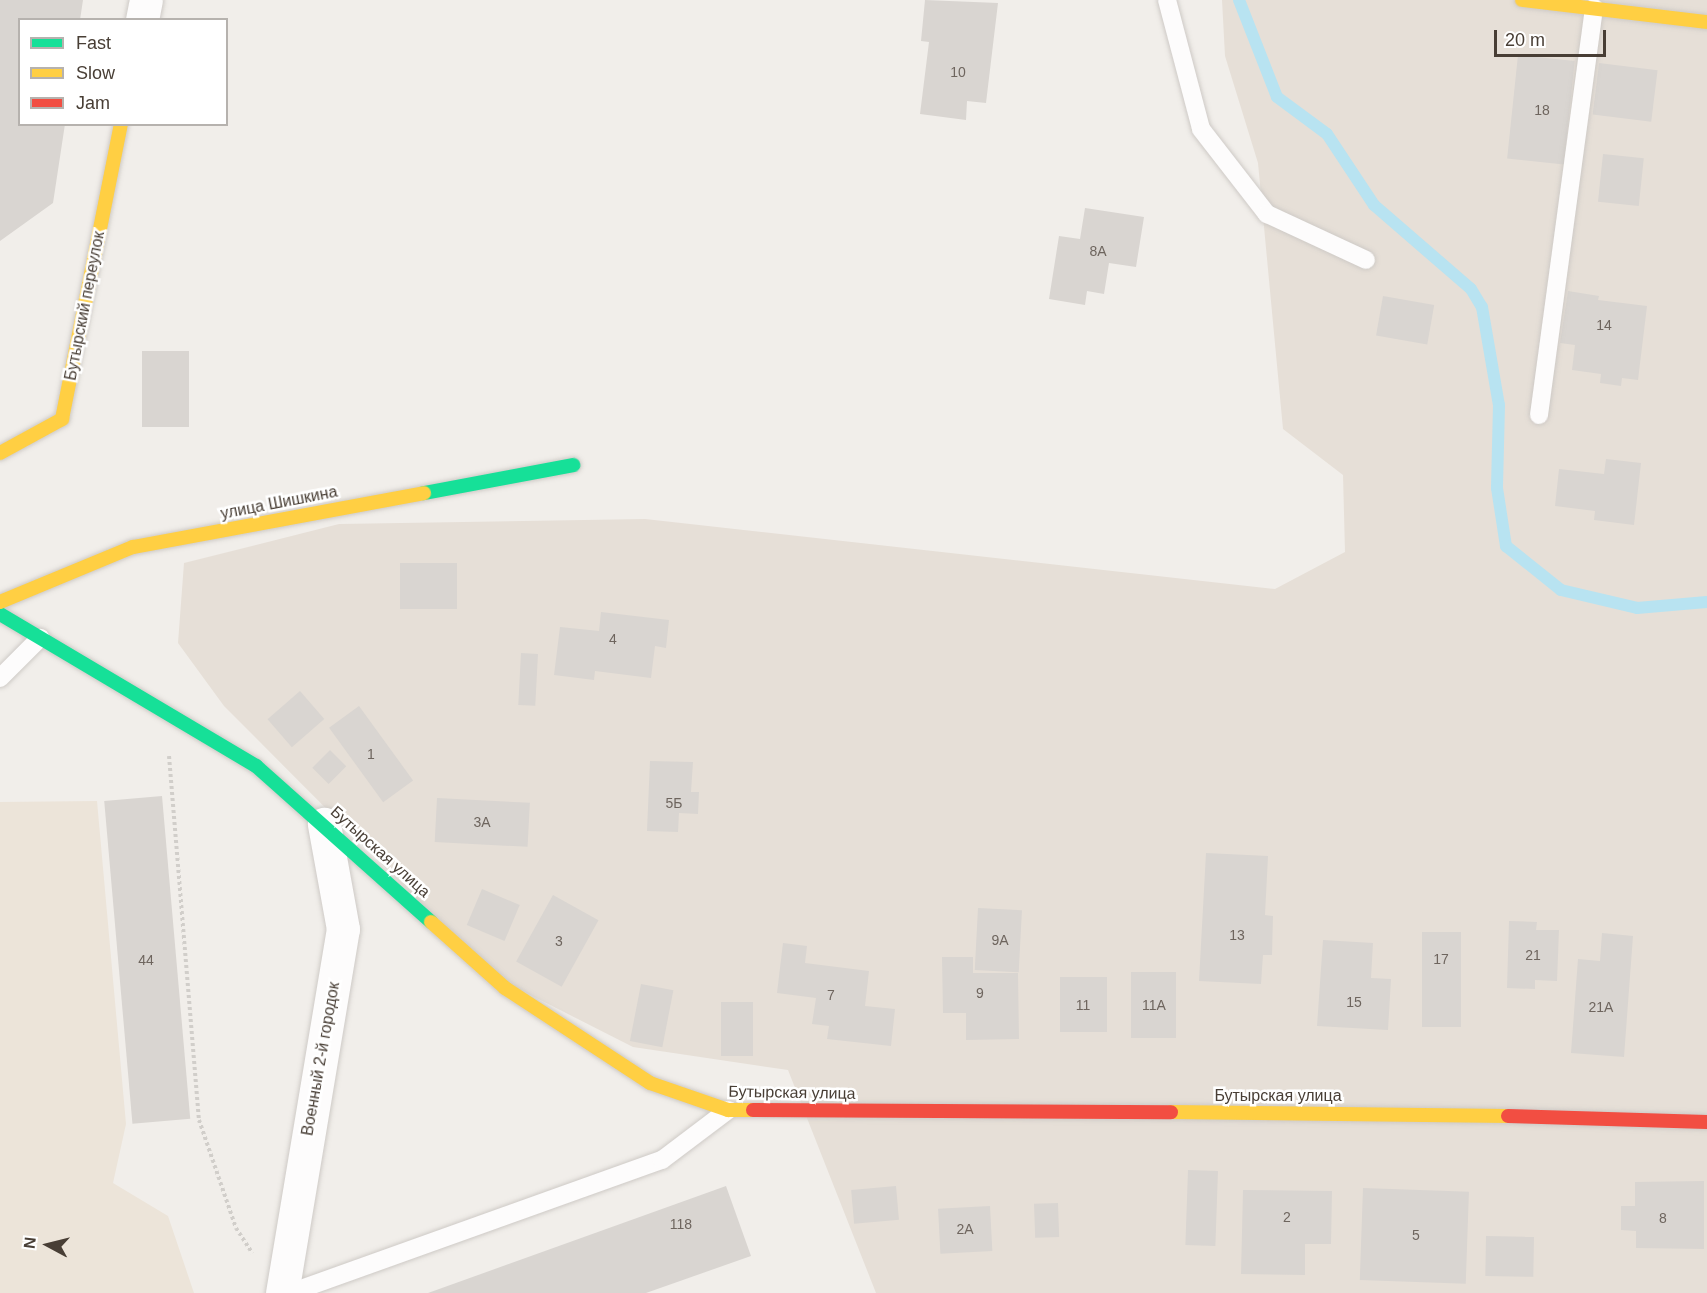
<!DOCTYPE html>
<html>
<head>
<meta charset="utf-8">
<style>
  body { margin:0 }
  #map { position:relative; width:1707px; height:1293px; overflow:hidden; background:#f1eeea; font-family:Arial,sans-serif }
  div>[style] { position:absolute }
  .residential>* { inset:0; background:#e6dfd7 }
  .education>* { inset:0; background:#ece4d9 }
  .stream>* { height:12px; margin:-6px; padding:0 6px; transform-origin:6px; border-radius:6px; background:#b8e3f1 }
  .building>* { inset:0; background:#d9d5d1; transform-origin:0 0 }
  .path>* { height:4px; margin-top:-2px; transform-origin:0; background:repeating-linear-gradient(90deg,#d1ceca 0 3px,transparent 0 6px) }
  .roads { filter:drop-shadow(0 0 2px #cecac6) drop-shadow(0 0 2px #cecac6) }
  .lane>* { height:18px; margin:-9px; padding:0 9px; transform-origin:9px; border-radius:9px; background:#fdfcfc }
  .street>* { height:33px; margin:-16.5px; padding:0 16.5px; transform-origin:16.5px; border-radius:16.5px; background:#fdfcfc }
  .fast>* { height:14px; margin:-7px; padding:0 7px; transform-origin:7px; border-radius:7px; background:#16e098 }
  .slow>* { height:14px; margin:-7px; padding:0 7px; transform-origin:7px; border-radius:7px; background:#ffcf43 }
  .jam>* { height:14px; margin:-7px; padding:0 7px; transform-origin:7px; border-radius:7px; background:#f24e42 }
  span { translate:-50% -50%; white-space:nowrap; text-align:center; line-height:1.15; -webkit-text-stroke:5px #fff; paint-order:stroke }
  .number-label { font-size:14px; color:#6e655e }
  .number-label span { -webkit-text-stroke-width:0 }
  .street-label { font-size:16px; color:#483e35 }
  .legend { position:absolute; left:18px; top:18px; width:210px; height:108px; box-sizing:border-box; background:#fff; border:2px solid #b6b2ae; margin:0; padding:8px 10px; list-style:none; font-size:18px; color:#483e35 }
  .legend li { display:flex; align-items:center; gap:12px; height:30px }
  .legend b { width:30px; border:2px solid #b6b2ae }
  .north { position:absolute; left:18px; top:1215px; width:60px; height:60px; -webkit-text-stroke:4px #fff; paint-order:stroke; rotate:277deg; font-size:16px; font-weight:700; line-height:24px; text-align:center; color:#483e35 }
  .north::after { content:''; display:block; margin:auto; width:21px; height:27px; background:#483e35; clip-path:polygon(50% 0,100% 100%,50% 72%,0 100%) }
  .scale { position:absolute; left:1494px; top:30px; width:112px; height:27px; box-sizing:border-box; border:3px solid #483e35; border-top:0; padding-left:8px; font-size:18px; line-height:21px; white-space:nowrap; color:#483e35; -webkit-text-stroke:4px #fff; paint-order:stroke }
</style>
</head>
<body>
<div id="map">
  <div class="residential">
    <div style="clip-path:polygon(1222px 0,1707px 0,1707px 1293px,876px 1293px,788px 1070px,633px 1047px,493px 976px,224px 706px,178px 643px,184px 563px,339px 524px,645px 519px,1275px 589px,1345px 552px,1343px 475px,1283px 429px,1258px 163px,1225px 56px)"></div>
  </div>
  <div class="education">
    <div style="clip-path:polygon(97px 801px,126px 1124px,113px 1183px,168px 1216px,194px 1293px,0 1293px,0 802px)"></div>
  </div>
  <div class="stream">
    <div style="left:1239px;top:0;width:104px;rotate:68.6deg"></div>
    <div style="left:1277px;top:97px;width:62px;rotate:36.5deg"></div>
    <div style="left:1327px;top:134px;width:85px;rotate:56.5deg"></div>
    <div style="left:1374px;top:205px;width:128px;rotate:40.9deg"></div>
    <div style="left:1471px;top:289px;width:21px;rotate:59deg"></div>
    <div style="left:1482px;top:307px;width:99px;rotate:80.2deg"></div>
    <div style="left:1499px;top:405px;width:83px;rotate:91.4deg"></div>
    <div style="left:1497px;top:488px;width:59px;rotate:81.2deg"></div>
    <div style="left:1506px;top:546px;width:70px;rotate:38.7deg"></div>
    <div style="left:1561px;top:590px;width:78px;rotate:13.3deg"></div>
    <div style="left:1637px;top:608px;width:70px;rotate:-4.9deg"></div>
  </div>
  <div class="building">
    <div style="clip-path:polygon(0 0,83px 0,80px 20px,20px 20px,20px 124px,65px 124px,53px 203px,0 241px)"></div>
    <div style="clip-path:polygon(925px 0,998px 3px,986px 103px,967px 101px,966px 120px,920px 114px,929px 42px,921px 41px)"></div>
    <div style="left:1518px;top:55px;width:57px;height:104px;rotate:6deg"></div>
    <div style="left:1599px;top:63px;width:59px;height:52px;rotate:7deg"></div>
    <div style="left:1603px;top:154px;width:41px;height:48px;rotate:6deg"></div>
    <div style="clip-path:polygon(1085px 208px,1144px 217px,1136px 267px,1109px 263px,1104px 294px,1087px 291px,1085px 305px,1049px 299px,1059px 236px,1080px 239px)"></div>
    <div style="clip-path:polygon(1568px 291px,1599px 296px,1598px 300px,1647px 306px,1638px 380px,1622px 378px,1621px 386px,1600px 383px,1601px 374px,1572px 370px,1575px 345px,1560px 343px)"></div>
    <div style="left:1383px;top:296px;width:52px;height:40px;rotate:10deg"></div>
    <div style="left:142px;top:351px;width:47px;height:76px"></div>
    <div style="clip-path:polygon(1606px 459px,1641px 463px,1634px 525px,1594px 520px,1595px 511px,1555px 506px,1559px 469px,1604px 474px)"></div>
    <div style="left:400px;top:563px;width:57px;height:46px"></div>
    <div style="clip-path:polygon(601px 612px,669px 620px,666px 648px,655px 646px,651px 678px,595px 671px,594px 680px,554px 675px,560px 627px,599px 631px)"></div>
    <div style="left:521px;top:653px;width:17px;height:52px;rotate:3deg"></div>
    <div style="left:300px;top:691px;width:37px;height:43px;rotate:49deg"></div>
    <div style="left:359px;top:706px;width:92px;height:37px;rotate:54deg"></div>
    <div style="left:330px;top:750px;width:23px;height:25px;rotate:45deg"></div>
    <div style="clip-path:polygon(650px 761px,693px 762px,691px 792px,699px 792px,698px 814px,679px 813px,678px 832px,647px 831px)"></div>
    <div style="left:162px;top:796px;width:324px;height:58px;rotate:85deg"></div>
    <div style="left:437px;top:798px;width:93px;height:44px;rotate:3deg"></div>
    <div style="clip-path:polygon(1206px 853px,1268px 856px,1265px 915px,1273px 916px,1272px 955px,1263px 955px,1261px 984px,1199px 981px)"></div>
    <div style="left:482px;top:889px;width:41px;height:39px;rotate:23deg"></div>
    <div style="left:553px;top:895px;width:52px;height:76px;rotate:29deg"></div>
    <div style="left:978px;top:908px;width:44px;height:62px;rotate:3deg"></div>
    <div style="clip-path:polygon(1509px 921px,1537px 922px,1536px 930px,1559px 930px,1557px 981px,1535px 980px,1535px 989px,1507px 988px)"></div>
    <div style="left:1422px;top:932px;width:39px;height:95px"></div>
    <div style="clip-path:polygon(1602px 933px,1633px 936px,1624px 1057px,1571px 1053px,1578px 959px,1600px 961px)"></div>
    <div style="clip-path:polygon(1323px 940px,1373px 943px,1371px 978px,1391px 979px,1388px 1030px,1317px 1026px)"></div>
    <div style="clip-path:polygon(783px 943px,807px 946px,805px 963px,869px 971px,865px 1006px,895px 1009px,891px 1046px,827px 1039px,829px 1026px,812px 1024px,816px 998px,777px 993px)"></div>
    <div style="clip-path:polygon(942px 957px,973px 957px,973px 973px,1018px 973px,1019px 1039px,966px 1040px,966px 1013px,943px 1013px)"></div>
    <div style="left:1131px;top:972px;width:45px;height:66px"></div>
    <div style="left:1060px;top:977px;width:47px;height:55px"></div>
    <div style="left:641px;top:984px;width:33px;height:58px;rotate:11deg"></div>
    <div style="left:721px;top:1002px;width:32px;height:54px"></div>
    <div style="left:1188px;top:1170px;width:30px;height:75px;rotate:2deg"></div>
    <div style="clip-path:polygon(1704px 1181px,1704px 1249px,1636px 1248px,1636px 1231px,1621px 1230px,1621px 1206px,1635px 1206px,1635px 1182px)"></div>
    <div style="clip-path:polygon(726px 1186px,751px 1256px,646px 1293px,428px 1293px)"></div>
    <div style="left:896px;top:1186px;width:34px;height:45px;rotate:85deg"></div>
    <div style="left:1363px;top:1188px;width:106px;height:92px;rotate:2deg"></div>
    <div style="clip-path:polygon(1243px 1190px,1332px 1191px,1331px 1244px,1305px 1244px,1305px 1275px,1241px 1274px)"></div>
    <div style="left:1058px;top:1203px;width:34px;height:24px;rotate:88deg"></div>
    <div style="left:990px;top:1206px;width:45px;height:52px;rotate:87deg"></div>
    <div style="left:1486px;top:1236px;width:48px;height:40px;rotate:1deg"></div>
  </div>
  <div class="path">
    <div style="left:169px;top:756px;width:365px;rotate:85.3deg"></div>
    <div style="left:199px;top:1120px;width:114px;rotate:71.1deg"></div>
    <div style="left:236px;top:1228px;width:30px;rotate:57deg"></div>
  </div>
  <div class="roads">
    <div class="lane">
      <div style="left:1167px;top:0;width:133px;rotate:75.2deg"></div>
      <div style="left:1201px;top:129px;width:108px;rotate:52.2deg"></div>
      <div style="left:1267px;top:214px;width:109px;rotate:24.9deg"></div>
      <div style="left:1539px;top:415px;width:411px;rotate:-82.3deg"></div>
      <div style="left:0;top:678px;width:57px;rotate:-45deg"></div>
      <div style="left:290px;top:1293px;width:395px;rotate:-19.7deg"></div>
      <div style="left:662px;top:1160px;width:83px;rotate:-37.1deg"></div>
    </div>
    <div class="street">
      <div style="left:142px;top:20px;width:20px;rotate:-79deg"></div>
      <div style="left:282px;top:1293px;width:369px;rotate:-80.5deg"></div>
      <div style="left:343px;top:929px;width:107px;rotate:-100.3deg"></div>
    </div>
    <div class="fast">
      <div style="left:424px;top:493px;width:152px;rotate:-10.6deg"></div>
      <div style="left:0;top:614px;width:298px;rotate:30.7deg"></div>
      <div style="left:256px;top:766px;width:234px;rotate:41.7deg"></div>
    </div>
    <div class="slow">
      <div style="left:1522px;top:0;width:186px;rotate:6.8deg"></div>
      <div style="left:0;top:453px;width:71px;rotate:-28.7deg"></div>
      <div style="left:62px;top:419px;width:301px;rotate:-78.7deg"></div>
      <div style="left:0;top:602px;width:144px;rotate:-22.5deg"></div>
      <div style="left:133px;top:547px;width:296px;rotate:-10.5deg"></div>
      <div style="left:431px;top:922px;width:99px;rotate:41.7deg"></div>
      <div style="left:505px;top:988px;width:173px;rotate:33.2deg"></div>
      <div style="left:650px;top:1083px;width:83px;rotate:19.1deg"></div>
      <div style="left:728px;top:1110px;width:25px"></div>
      <div style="left:1171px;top:1112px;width:337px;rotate:0.7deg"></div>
    </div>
    <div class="jam">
      <div style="left:753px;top:1110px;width:418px;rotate:0.3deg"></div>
      <div style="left:1508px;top:1116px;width:199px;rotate:1.7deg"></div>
    </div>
  </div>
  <div class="number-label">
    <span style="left:958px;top:72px">10</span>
    <span style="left:1542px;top:110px">18</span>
    <span style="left:1098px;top:251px">8А</span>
    <span style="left:1604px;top:325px">14</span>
    <span style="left:613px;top:639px">4</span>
    <span style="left:371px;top:754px">1</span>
    <span style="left:674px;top:803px">5Б</span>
    <span style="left:482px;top:822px">3А</span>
    <span style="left:1237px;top:935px">13</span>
    <span style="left:1000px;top:940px">9А</span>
    <span style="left:559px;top:941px">3</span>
    <span style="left:1533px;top:955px">21</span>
    <span style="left:1441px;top:959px">17</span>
    <span style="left:146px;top:960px">44</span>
    <span style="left:980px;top:993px">9</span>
    <span style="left:831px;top:995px">7</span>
    <span style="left:1354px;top:1002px">15</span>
    <span style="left:1083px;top:1005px">11</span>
    <span style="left:1154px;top:1005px">11А</span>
    <span style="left:1601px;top:1007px">21А</span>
    <span style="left:1287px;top:1217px">2</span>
    <span style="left:1663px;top:1218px">8</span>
    <span style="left:681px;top:1224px">118</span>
    <span style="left:965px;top:1229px">2А</span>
    <span style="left:1416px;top:1235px">5</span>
  </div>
  <div class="street-label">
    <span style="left:85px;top:306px;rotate:-79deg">Бутырский переулок</span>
    <span style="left:279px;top:503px;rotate:-11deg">улица Шишкина</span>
    <span style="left:380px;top:852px;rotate:42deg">Бутырская улица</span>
    <span style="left:321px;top:1059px;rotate:-80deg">Военный 2-й городок</span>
    <span style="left:792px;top:1093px;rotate:1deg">Бутырская улица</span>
    <span style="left:1278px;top:1096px">Бутырская улица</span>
  </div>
  <ul class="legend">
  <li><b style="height:8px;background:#16e098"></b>Fast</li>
  <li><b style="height:8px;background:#ffcf43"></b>Slow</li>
  <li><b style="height:8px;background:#f24e42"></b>Jam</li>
  </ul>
  <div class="north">N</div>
  <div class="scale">20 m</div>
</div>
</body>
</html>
